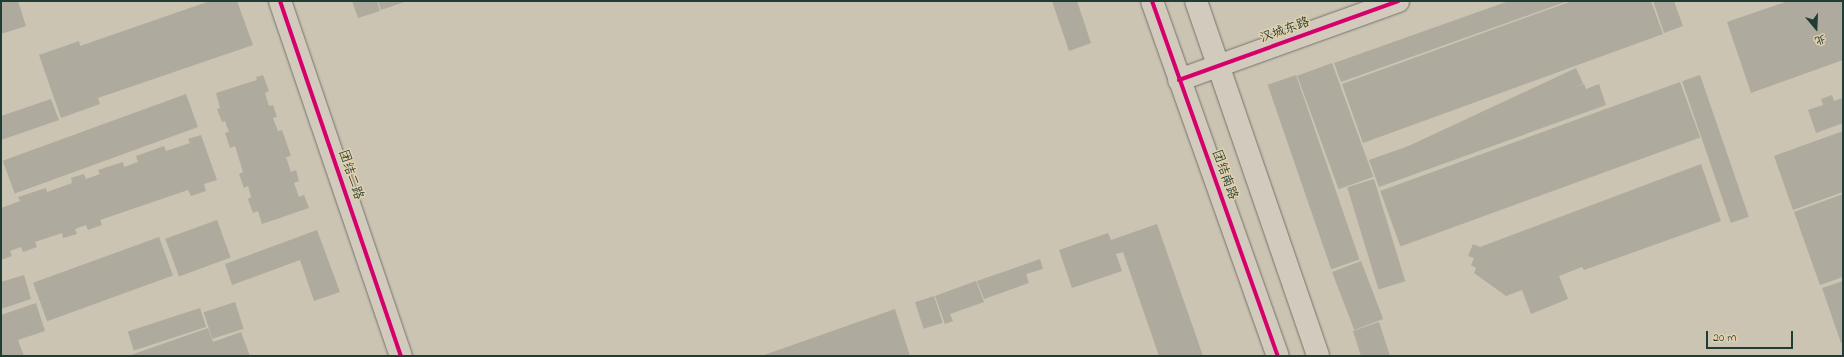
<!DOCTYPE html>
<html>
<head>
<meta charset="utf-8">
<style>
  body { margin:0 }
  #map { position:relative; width:1844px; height:357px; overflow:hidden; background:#ccc4b2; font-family:"Indie Flower","LXGW WenKai TC",sans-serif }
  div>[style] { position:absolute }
  .building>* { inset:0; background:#aeaa9d; transform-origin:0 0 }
  .roads { filter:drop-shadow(0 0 1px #72746a) drop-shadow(0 0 1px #72746a) }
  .secondary>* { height:22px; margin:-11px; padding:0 11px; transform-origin:11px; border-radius:11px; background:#d1cabd }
  .cycleway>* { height:4px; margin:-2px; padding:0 2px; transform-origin:2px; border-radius:2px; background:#d6006c }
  span { translate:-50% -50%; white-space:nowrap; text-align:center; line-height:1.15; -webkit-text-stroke:3px #e3d1ae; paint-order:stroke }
  .street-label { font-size:13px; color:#1f3d34 }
  .frame { position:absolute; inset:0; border:2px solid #1f3d34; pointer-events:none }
  .north { position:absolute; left:1796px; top:8px; width:40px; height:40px; -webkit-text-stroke:3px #e3d1ae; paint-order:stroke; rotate:161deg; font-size:11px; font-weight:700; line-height:16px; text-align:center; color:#1f3d34 }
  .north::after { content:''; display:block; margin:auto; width:14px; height:18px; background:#1f3d34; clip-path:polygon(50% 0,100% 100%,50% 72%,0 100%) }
  .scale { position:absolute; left:1706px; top:331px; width:87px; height:18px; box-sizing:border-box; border:2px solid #1f3d34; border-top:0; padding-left:5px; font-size:12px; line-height:14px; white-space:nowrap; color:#1f3d34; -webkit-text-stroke:3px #e3d1ae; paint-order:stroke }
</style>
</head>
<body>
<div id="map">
  <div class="building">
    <div style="clip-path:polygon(1px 1px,18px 1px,26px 26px,1px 34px)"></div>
    <div style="clip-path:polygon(210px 1px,237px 1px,253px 45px,98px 98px,100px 104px,61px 118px,39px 55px,79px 41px,80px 46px)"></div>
    <div style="clip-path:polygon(352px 1px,377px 1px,380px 11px,358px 18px)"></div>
    <div style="clip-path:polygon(378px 1px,407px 1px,381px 10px)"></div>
    <div style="clip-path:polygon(1052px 1px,1077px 1px,1091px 43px,1069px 51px)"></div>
    <div style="clip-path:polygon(1509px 1px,1568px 1px,1341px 82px,1334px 63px)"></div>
    <div style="clip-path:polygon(1572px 1px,1651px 1px,1663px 34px,1363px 143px,1342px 84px)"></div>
    <div style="clip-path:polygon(1653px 1px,1674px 1px,1683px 26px,1664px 33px)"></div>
    <div style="clip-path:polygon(1788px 1px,1843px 1px,1843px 60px,1751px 93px,1727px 22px)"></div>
    <div style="left:1332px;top:63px;width:121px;height:37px;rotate:70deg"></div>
    <div style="left:1576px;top:68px;width:17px;height:225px;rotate:65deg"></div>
    <div style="clip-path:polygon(263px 75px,269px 91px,265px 93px,269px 106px,273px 105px,277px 117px,273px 118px,278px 131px,282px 130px,291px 156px,286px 157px,291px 172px,296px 170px,299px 181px,294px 183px,299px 197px,304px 195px,309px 208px,262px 224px,258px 211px,253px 213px,248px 199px,251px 197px,248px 186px,244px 188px,239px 174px,243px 172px,235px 146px,230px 148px,225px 133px,229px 132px,225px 121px,222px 122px,217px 109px,220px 108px,216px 93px,257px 80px,256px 77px)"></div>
    <div style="left:1296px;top:75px;width:195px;height:30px;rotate:71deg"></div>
    <div style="left:1700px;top:75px;width:150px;height:19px;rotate:71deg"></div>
    <div style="left:1680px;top:82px;width:59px;height:319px;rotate:70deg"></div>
    <div style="clip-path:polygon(1584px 84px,1586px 89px,1599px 84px,1606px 105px,1379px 187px,1369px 160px)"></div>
    <div style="left:186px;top:94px;width:35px;height:195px;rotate:70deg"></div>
    <div style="clip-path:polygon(1832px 95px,1834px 101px,1843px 98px,1843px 123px,1816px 133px,1808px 110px,1823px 105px,1821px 99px)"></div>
    <div style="clip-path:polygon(51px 99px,59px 120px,1px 140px,1px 116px)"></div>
    <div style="clip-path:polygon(1843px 131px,1843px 192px,1793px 210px,1774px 156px)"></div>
    <div style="clip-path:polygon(201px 135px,217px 180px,204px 184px,206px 191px,191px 196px,188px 190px,100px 220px,102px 225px,88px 230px,86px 225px,75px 229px,77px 234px,63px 238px,62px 233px,35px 242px,37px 247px,23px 252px,21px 247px,10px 251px,12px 256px,1px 260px,1px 208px,20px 201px,18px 197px,46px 188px,47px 192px,72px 183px,71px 178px,84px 174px,86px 179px,100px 174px,98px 170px,123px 162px,124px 167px,138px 162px,136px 156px,164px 146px,166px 151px,190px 143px,188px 139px)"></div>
    <div style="clip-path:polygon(1701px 164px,1721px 221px,1584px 270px,1582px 267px,1559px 276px,1568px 299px,1531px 314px,1522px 290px,1506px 296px,1474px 273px,1476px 268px,1471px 265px,1474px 258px,1468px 256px,1473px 244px,1480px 247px)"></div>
    <div style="left:1374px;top:179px;width:107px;height:28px;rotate:73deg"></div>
    <div style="clip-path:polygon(1843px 194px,1843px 277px,1820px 285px,1794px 212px)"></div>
    <div style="left:217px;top:220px;width:40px;height:55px;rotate:70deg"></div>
    <div style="clip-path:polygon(1157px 224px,1203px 356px,1159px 356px,1123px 252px,1116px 254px,1122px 271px,1072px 288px,1059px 250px,1108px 233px,1111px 240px)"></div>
    <div style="clip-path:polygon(317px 230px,340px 292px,314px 301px,300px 260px,232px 285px,225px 264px)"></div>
    <div style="left:159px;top:237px;width:41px;height:134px;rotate:70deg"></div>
    <div style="clip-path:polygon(1040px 259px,1043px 269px,1026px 274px,1029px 283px,984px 299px,977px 281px)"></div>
    <div style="left:1361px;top:261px;width:62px;height:31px;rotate:69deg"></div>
    <div style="clip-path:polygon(24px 275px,31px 299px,1px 309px,1px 282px)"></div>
    <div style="clip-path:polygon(976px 281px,984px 302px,950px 314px,953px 321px,945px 324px,935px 296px)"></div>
    <div style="clip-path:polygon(1843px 281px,1843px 342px,1841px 343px,1822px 288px)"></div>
    <div style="left:934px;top:296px;width:28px;height:20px;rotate:72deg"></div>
    <div style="left:235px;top:302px;width:28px;height:33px;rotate:72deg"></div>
    <div style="clip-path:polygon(36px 303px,45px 331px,18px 340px,24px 356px,1px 356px,1px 315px)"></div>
    <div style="left:200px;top:308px;width:20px;height:76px;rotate:72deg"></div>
    <div style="clip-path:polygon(895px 309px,910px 356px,761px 356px)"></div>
    <div style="clip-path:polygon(1379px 322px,1390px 356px,1361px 356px,1353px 331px)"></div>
    <div style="clip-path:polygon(208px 328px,213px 342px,241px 332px,250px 356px,128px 356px)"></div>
  </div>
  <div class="roads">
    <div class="secondary">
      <div style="left:280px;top:1px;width:375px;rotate:71.2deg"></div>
      <div style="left:1152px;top:1px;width:377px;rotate:70.5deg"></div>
      <div style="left:1196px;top:1px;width:375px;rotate:71deg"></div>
      <div style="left:1179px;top:80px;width:233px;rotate:-19.8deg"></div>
    </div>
  </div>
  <div class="cycleway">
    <div style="left:280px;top:1px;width:375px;rotate:71.2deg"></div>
    <div style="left:1152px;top:1px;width:377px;rotate:70.5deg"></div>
    <div style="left:1179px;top:80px;width:233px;rotate:-19.8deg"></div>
  </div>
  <div class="street-label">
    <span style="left:1285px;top:31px;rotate:-20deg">汉城东路</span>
    <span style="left:350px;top:175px;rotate:71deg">团结二路</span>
    <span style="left:1224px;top:175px;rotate:70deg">团结南路</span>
  </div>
  <div class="frame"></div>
  <div class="north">北</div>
  <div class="scale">20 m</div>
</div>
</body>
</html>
